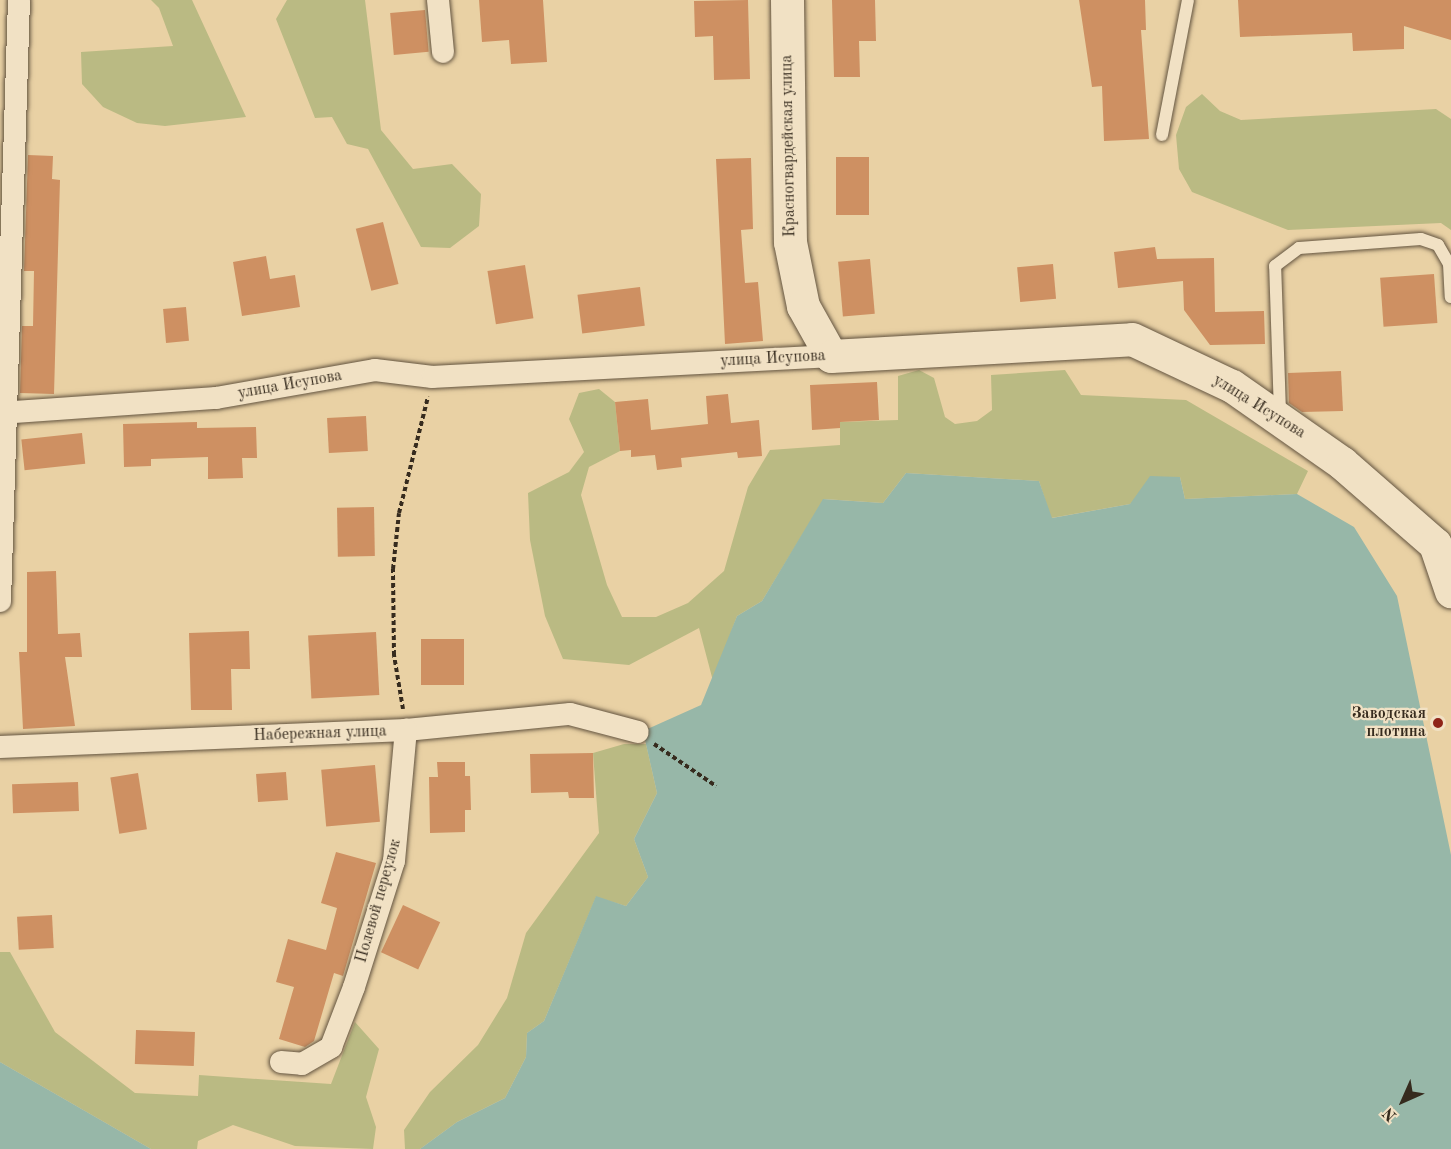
<!DOCTYPE html>
<html>
<head>
<meta charset="utf-8">
<style>
  body { margin:0 }
  #map { position:relative; width:1451px; height:1149px; overflow:hidden; background:#e9d1a4; font-family:"Old Standard TT",serif }
  div>[style] { position:absolute }
  .green>* { inset:0; background:#baba83 }
  .water>* { inset:0; background:#97b7a8 }
  .building>* { inset:0; background:#ce9062; transform-origin:0 0 }
  .path>* { height:4px; margin-top:-2px; transform-origin:0; background:repeating-linear-gradient(90deg,#362b1e 0 4.5px,transparent 0 7.5px) }
  .roads { filter:drop-shadow(0 0 2px #635440) drop-shadow(0 0 2px #635440) }
  .lane>* { height:12px; margin:-6px; padding:0 6px; transform-origin:6px; border-radius:6px; background:#f1e1c4 }
  .street>* { height:22px; margin:-11px; padding:0 11px; transform-origin:11px; border-radius:11px; background:#f1e1c4 }
  .secondary>* { height:33px; margin:-16.5px; padding:0 16.5px; transform-origin:16.5px; border-radius:16.5px; background:#f1e1c4 }
  .dots>* { width:16px; height:16px; translate:-50% -50%; box-sizing:border-box; border:3px solid #f1e1c4; border-radius:50% }
  span { translate:-50% -50%; white-space:nowrap; text-align:center; line-height:1.15; -webkit-text-stroke:4.5px #f1e1c4; paint-order:stroke }
  .street-label { font-size:16px; color:#362b1e }
  .poi-label { font-size:16px; color:#362b1e; font-weight:700 }
  .right { translate:-100% -50%; text-align:right }
  .north { position:absolute; left:1373px; top:1071px; width:60px; height:60px; -webkit-text-stroke:4px #f1e1c4; paint-order:stroke; rotate:225deg; font-size:16px; font-weight:700; line-height:24px; text-align:center; color:#362b1e }
  .north::after { content:''; display:block; margin:auto; width:21px; height:27px; background:#362b1e; clip-path:polygon(50% 0,100% 100%,50% 72%,0 100%) }
</style>
</head>
<body>
<div id="map">
  <div class="green">
    <div style="clip-path:polygon(151px 0,192px 0,246px 117px,165px 126px,137px 123px,103px 107px,82px 84px,81px 52px,173px 46px,159px 8px)"></div>
    <div style="clip-path:polygon(287px 0,365px 0,381px 130px,413px 169px,452px 164px,481px 194px,479px 226px,450px 248px,421px 247px,368px 149px,347px 144px,332px 117px,315px 118px,276px 19px)"></div>
    <div style="clip-path:polygon(1202px 94px,1220px 111px,1241px 120px,1436px 109px,1451px 119px,1451px 230px,1441px 223px,1288px 230px,1192px 192px,1179px 169px,1176px 135px,1186px 107px)"></div>
    <div style="clip-path:polygon(919px 370px,934px 378px,945px 417px,955px 424px,977px 421px,992px 410px,991px 375px,1065px 370px,1081px 395px,1186px 400px,1308px 471px,1297px 494px,1185px 499px,1180px 477px,1130px 504px,1051px 518px,1039px 481px,906px 473px,883px 503px,824px 499px,762px 601px,737px 616px,713px 681px,699px 628px,629px 665px,563px 659px,545px 616px,530px 540px,528px 493px,569px 472px,584px 452px,569px 419px,579px 393px,599px 389px,615px 402px,620px 451px,589px 467px,581px 495px,607px 585px,622px 617px,656px 617px,688px 603px,724px 571px,748px 487px,770px 450px,840px 445px,840px 422px,898px 420px,898px 376px)"></div>
    <div style="clip-path:polygon(624px 744px,646px 744px,657px 793px,634px 839px,648px 877px,626px 906px,596px 897px,544px 1021px,527px 1033px,526px 1057px,505px 1098px,457px 1122px,420px 1149px,405px 1149px,404px 1130px,430px 1092px,478px 1045px,507px 998px,526px 933px,599px 833px,593px 753px)"></div>
    <div style="clip-path:polygon(0 952px,10px 952px,55px 1032px,135px 1093px,198px 1096px,199px 1075px,331px 1084px,355px 1022px,379px 1049px,366px 1097px,376px 1127px,373px 1149px,295px 1146px,233px 1125px,198px 1141px,197px 1149px,151px 1149px,0 1062px)"></div>
  </div>
  <div class="water">
    <div style="clip-path:polygon(906px 473px,1039px 481px,1052px 518px,1130px 504px,1150px 476px,1180px 477px,1185px 499px,1297px 494px,1354px 527px,1397px 596px,1451px 855px,1451px 1149px,420px 1149px,457px 1122px,505px 1098px,526px 1057px,527px 1033px,544px 1021px,596px 896px,626px 906px,648px 877px,634px 839px,657px 793px,643px 731px,701px 705px,737px 616px,762px 601px,823px 499px,883px 503px)"></div>
    <div style="clip-path:polygon(0 1062px,151px 1149px,0 1149px)"></div>
  </div>
  <div class="building">
    <div style="clip-path:polygon(479px 0,543px 0,547px 62px,511px 64px,509px 40px,482px 42px)"></div>
    <div style="clip-path:polygon(748px 0,750px 79px,714px 80px,713px 36px,695px 37px,694px 1px)"></div>
    <div style="clip-path:polygon(832px 0,875px 0,876px 41px,859px 41px,860px 77px,834px 77px)"></div>
    <div style="clip-path:polygon(1079px 0,1145px 0,1146px 30px,1141px 30px,1149px 139px,1104px 141px,1102px 86px,1092px 87px)"></div>
    <div style="clip-path:polygon(1238px 0,1451px 0,1451px 40px,1404px 26px,1404px 49px,1353px 51px,1352px 33px,1240px 37px)"></div>
    <div style="left:425px;top:10px;width:42px;height:35px;rotate:85deg"></div>
    <div style="clip-path:polygon(28px 155px,53px 156px,52px 179px,60px 180px,54px 394px,20px 393px,22px 326px,33px 326px,34px 271px,24px 271px)"></div>
    <div style="left:836px;top:157px;width:33px;height:58px"></div>
    <div style="clip-path:polygon(751px 158px,753px 229px,741px 230px,745px 283px,758px 282px,763px 341px,725px 344px,716px 159px)"></div>
    <div style="left:383px;top:222px;width:64px;height:28px;rotate:76deg"></div>
    <div style="clip-path:polygon(1155px 247px,1157px 259px,1214px 258px,1215px 312px,1264px 311px,1265px 344px,1210px 345px,1184px 310px,1183px 281px,1118px 288px,1114px 252px)"></div>
    <div style="clip-path:polygon(266px 256px,270px 279px,295px 275px,300px 307px,242px 316px,233px 262px)"></div>
    <div style="left:870px;top:259px;width:55px;height:32px;rotate:85deg"></div>
    <div style="left:1053px;top:264px;width:35px;height:36px;rotate:85deg"></div>
    <div style="left:525px;top:265px;width:54px;height:38px;rotate:81deg"></div>
    <div style="left:1434px;top:274px;width:49px;height:54px;rotate:86deg"></div>
    <div style="left:640px;top:287px;width:39px;height:63px;rotate:83deg"></div>
    <div style="left:186px;top:307px;width:34px;height:23px;rotate:85deg"></div>
    <div style="clip-path:polygon(1341px 371px,1343px 411px,1302px 412px,1289px 403px,1288px 373px)"></div>
    <div style="clip-path:polygon(877px 382px,879px 420px,840px 422px,840px 428px,812px 430px,810px 385px)"></div>
    <div style="clip-path:polygon(728px 394px,731px 423px,759px 420px,762px 456px,738px 458px,737px 452px,681px 458px,682px 467px,657px 470px,655px 455px,631px 457px,631px 450px,620px 451px,615px 402px,648px 399px,651px 430px,708px 424px,706px 396px)"></div>
    <div style="left:366px;top:416px;width:35px;height:39px;rotate:87deg"></div>
    <div style="clip-path:polygon(197px 422px,197px 428px,256px 427px,257px 458px,242px 458px,243px 478px,208px 479px,208px 457px,151px 459px,151px 466px,124px 467px,123px 424px)"></div>
    <div style="left:82px;top:433px;width:31px;height:61px;rotate:84deg"></div>
    <div style="left:374px;top:507px;width:49px;height:37px;rotate:89deg"></div>
    <div style="clip-path:polygon(56px 571px,58px 634px,80px 633px,82px 657px,65px 657px,75px 726px,23px 729px,19px 652px,27px 652px,27px 572px)"></div>
    <div style="clip-path:polygon(249px 631px,250px 669px,231px 669px,232px 710px,191px 710px,189px 633px)"></div>
    <div style="left:376px;top:632px;width:63px;height:68px;rotate:87deg"></div>
    <div style="left:421px;top:639px;width:43px;height:46px"></div>
    <div style="clip-path:polygon(593px 753px,594px 798px,569px 798px,568px 792px,531px 793px,530px 754px)"></div>
    <div style="clip-path:polygon(437px 762px,465px 762px,465px 776px,470px 776px,471px 810px,465px 810px,465px 832px,430px 833px,429px 777px,438px 777px)"></div>
    <div style="left:375px;top:765px;width:57px;height:54px;rotate:85deg"></div>
    <div style="left:286px;top:772px;width:28px;height:30px;rotate:86deg"></div>
    <div style="left:138px;top:773px;width:57px;height:28px;rotate:81deg"></div>
    <div style="left:78px;top:782px;width:29px;height:66px;rotate:88deg"></div>
    <div style="clip-path:polygon(336px 852px,376px 863px,343px 976px,334px 973px,314px 1041px,305px 1047px,279px 1039px,294px 987px,276px 982px,288px 939px,326px 950px,337px 908px,321px 903px)"></div>
    <div style="left:403px;top:905px;width:41px;height:52px;rotate:25deg"></div>
    <div style="left:52px;top:915px;width:33px;height:35px;rotate:87deg"></div>
    <div style="left:136px;top:1030px;width:59px;height:34px;rotate:2deg"></div>
  </div>
  <div class="path">
    <div style="left:403px;top:709px;width:55px;rotate:-99.5deg"></div>
    <div style="left:394px;top:655px;width:86px;rotate:-90.7deg"></div>
    <div style="left:393px;top:569px;width:56px;rotate:-83.9deg"></div>
    <div style="left:399px;top:513px;width:120px;rotate:-76deg"></div>
    <div style="left:654px;top:744px;width:75px;rotate:34.1deg"></div>
  </div>
  <div class="roads">
    <div class="lane">
      <div style="left:1162px;top:135px;width:137px;rotate:-79.1deg"></div>
      <div style="left:1280px;top:413px;width:147px;rotate:-91.9deg"></div>
      <div style="left:1275px;top:266px;width:30px;rotate:-37deg"></div>
      <div style="left:1299px;top:248px;width:122px;rotate:-4.2deg"></div>
      <div style="left:1421px;top:239px;width:18px;rotate:19deg"></div>
      <div style="left:1438px;top:245px;width:22px;rotate:60deg"></div>
      <div style="left:1449px;top:264px;width:33px;rotate:87deg"></div>
    </div>
    <div class="street">
      <div style="left:438px;top:0;width:52px;rotate:84.5deg"></div>
      <div style="left:0;top:413px;width:217px;rotate:-4deg"></div>
      <div style="left:216px;top:398px;width:161px;rotate:-10deg"></div>
      <div style="left:375px;top:370px;width:58px;rotate:6.9deg"></div>
      <div style="left:433px;top:377px;width:399px;rotate:-3deg"></div>
      <div style="left:0;top:601px;width:601px;rotate:-88.19deg"></div>
      <div style="left:0;top:747px;width:406px;rotate:-2.4deg"></div>
      <div style="left:406px;top:730px;width:165px;rotate:-5.6deg"></div>
      <div style="left:570px;top:714px;width:70px;rotate:14.8deg"></div>
      <div style="left:281px;top:1062px;width:21px;rotate:5deg"></div>
      <div style="left:302px;top:1064px;width:34px;rotate:-30deg"></div>
      <div style="left:331px;top:1047px;width:64px;rotate:-69deg"></div>
      <div style="left:354px;top:987px;width:132px;rotate:-72.4deg"></div>
      <div style="left:394px;top:861px;width:132px;rotate:-84.8deg"></div>
    </div>
    <div class="secondary">
      <div style="left:787px;top:0;width:242px;rotate:89.3deg"></div>
      <div style="left:790px;top:242px;width:65px;rotate:78.5deg"></div>
      <div style="left:803px;top:306px;width:57px;rotate:60.8deg"></div>
      <div style="left:831px;top:356px;width:301px;rotate:-3.2deg"></div>
      <div style="left:1132px;top:339px;width:110px;rotate:25.2deg"></div>
      <div style="left:1232px;top:386px;width:134px;rotate:35deg"></div>
      <div style="left:1342px;top:463px;width:123px;rotate:41.1deg"></div>
      <div style="left:1435px;top:544px;width:50px;rotate:71.2deg"></div>
    </div>
  </div>
  <div class="dots">
    <div style="left:1438px;top:723px;background:#8f2418"></div>
  </div>
  <div class="street-label">
    <span style="left:789px;top:146px;rotate:-91deg">Красногвардейская улица</span>
    <span style="left:773px;top:359px;rotate:-3deg">улица Исупова</span>
    <span style="left:290px;top:385px;rotate:-10deg">улица Исупова</span>
    <span style="left:1259px;top:407px;rotate:32deg">улица Исупова</span>
    <span style="left:320px;top:734px;rotate:-2deg">Набережная улица</span>
    <span style="left:379px;top:901px;rotate:-74deg">Полевой переулок</span>
  </div>
  <div class="poi-label">
    <span class="right" style="left:1426px;top:723px">Заводская<br>плотина</span>
  </div>
  <div class="north">N</div>
</div>
</body>
</html>
